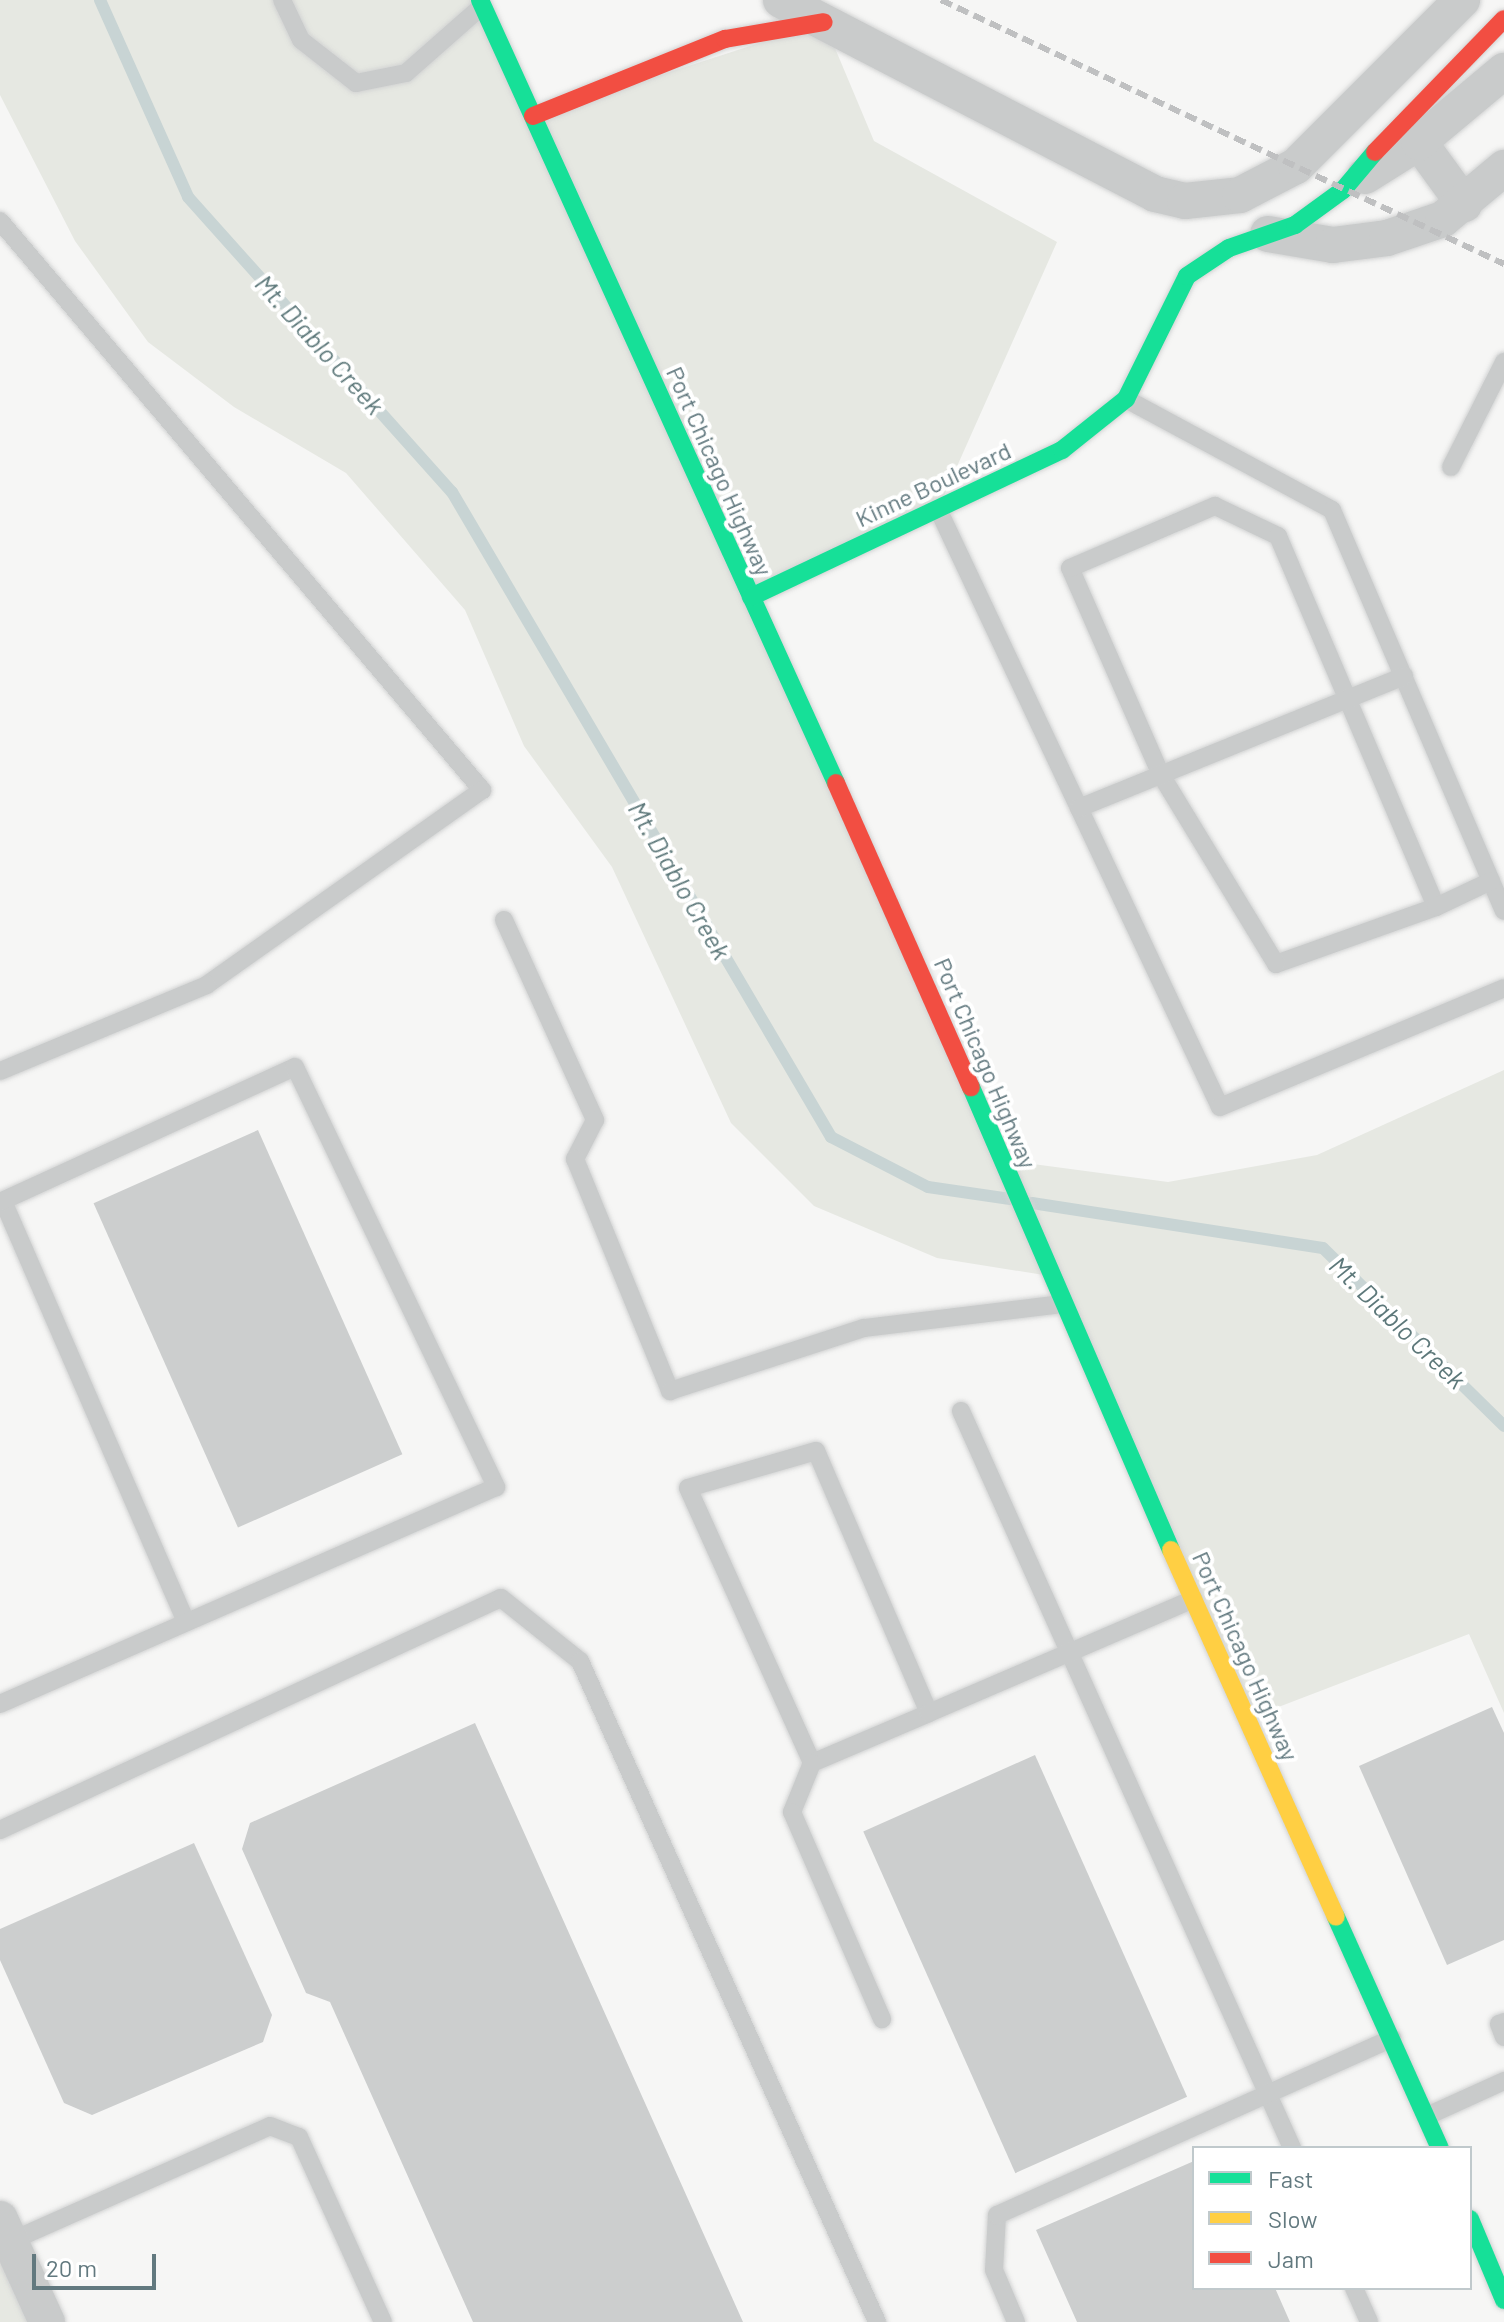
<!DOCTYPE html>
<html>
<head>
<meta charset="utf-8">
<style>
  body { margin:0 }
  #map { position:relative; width:1504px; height:2322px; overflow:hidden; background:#f6f6f5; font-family:Barlow,sans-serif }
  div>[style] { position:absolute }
  .green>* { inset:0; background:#e6e8e2 }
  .stream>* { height:12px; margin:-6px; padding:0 6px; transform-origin:6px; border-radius:6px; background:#c8d4d4 }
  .building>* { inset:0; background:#cccece; transform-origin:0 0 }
  .roads { filter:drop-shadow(0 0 2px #d2d3d3) drop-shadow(0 0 2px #d2d3d3) }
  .lane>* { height:18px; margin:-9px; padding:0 9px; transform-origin:9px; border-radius:9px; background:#c9cbcb }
  .street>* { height:36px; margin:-18px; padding:0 18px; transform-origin:18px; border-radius:18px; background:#c9cbcb }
  .fast>* { height:18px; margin:-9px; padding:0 9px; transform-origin:9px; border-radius:9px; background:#16e098 }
  .slow>* { height:18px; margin:-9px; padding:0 9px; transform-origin:9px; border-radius:9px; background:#ffcf43 }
  .jam>* { height:18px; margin:-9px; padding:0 9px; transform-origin:9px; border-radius:9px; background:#f24e42 }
  .rail>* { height:6px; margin-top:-3px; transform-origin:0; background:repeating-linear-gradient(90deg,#bfc0c1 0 12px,transparent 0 18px) }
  span { translate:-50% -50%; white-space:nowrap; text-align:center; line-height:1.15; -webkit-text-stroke:8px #fff; paint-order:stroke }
  .street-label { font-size:24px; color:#62797f }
  .water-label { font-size:26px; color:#5d787a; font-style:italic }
  .legend { position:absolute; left:1192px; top:2146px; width:280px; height:144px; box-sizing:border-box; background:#fff; border:2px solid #c0c9cc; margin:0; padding:10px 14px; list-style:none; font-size:24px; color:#62797f }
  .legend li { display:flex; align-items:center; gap:16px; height:40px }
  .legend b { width:40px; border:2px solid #c0c9cc }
  .scale { position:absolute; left:32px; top:2254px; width:124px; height:36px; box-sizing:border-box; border:4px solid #62797f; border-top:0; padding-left:10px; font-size:24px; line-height:28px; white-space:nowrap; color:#62797f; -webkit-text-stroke:6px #fff; paint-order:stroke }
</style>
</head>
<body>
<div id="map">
  <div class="green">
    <div style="clip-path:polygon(0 0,480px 0,534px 116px,824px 22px,874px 141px,1057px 242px,938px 509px,752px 596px,1002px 1160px,1168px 1182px,1317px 1155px,1504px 1070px,1504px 1713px,1469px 1634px,1247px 1719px,1050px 1276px,937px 1258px,814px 1206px,731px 1123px,612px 867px,524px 746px,465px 610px,346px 473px,234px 407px,148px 342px,75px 241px,0 95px)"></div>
    <div style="clip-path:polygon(0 2219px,47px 2322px,0 2322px)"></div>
  </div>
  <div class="stream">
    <div style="left:100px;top:0;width:216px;rotate:65.9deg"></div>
    <div style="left:188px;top:197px;width:396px;rotate:48.2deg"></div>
    <div style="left:452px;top:492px;width:748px;rotate:59.56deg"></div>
    <div style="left:831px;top:1137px;width:109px;rotate:27.3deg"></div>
    <div style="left:928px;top:1187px;width:83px;rotate:8.3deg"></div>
    <div style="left:1032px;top:1203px;width:294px;rotate:8.8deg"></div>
    <div style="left:1323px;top:1248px;width:254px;rotate:44.5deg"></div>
  </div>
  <div class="building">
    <div style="left:258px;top:1130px;width:355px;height:180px;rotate:66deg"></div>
    <div style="clip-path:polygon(1492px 1707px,1504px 1733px,1504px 1940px,1447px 1965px,1359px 1766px)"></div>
    <div style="clip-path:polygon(475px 1723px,743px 2322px,473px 2322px,330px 2002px,306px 1993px,242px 1849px,250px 1823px)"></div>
    <div style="left:1035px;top:1755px;width:374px;height:188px;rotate:66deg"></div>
    <div style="clip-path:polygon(194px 1843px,272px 2015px,263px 2042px,92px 2115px,64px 2103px,0 1960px,0 1929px)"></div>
    <div style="clip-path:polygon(1194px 2161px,1194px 2288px,1275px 2288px,1290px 2322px,1077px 2322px,1036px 2230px)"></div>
  </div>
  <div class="roads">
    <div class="lane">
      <div style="left:282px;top:0;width:44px;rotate:64.6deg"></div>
      <div style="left:301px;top:40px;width:70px;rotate:38deg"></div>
      <div style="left:356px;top:83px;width:51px;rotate:-11.3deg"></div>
      <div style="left:406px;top:73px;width:101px;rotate:-41.4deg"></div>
      <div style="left:0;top:221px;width:746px;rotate:49.73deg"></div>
      <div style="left:482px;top:790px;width:337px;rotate:144.7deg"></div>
      <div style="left:207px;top:985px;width:224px;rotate:157.4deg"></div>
      <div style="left:1126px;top:399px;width:234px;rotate:28.3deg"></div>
      <div style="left:1332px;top:510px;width:436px;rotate:66.8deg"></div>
      <div style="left:1451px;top:467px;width:118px;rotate:-63.2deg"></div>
      <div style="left:1215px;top:506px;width:70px;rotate:25.5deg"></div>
      <div style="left:1278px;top:536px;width:403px;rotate:66.9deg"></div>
      <div style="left:1436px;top:907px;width:170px;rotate:160.4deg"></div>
      <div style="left:1276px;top:964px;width:221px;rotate:-121.3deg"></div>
      <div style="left:1161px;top:775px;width:226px;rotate:-113.7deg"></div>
      <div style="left:1070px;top:568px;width:158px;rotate:-23.2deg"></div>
      <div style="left:938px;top:509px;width:661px;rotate:64.75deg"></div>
      <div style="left:1220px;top:1107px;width:308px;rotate:-22.7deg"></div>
      <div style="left:1079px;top:808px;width:351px;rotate:-22.1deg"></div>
      <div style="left:1436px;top:907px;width:61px;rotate:-25.3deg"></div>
      <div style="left:504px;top:920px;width:220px;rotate:65.5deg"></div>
      <div style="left:595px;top:1120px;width:44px;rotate:117.1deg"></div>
      <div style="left:575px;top:1159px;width:251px;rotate:67.7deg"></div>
      <div style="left:670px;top:1391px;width:204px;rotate:-18deg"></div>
      <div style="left:864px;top:1328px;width:199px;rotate:-6.9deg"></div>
      <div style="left:3px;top:1201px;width:459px;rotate:66.5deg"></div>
      <div style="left:0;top:1202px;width:324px;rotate:-24.6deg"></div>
      <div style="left:295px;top:1067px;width:466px;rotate:64.4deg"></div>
      <div style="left:496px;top:1487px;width:541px;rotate:156.37deg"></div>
      <div style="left:961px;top:1411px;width:808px;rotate:65.81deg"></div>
      <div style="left:929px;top:1713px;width:285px;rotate:-113.3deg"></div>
      <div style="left:816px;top:1451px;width:133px;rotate:163.9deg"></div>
      <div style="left:688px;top:1488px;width:302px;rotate:65.7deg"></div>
      <div style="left:812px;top:1763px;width:127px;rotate:-23.1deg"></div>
      <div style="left:929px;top:1713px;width:288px;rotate:-23.3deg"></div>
      <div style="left:812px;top:1763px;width:53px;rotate:112.2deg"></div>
      <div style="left:792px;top:1812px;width:226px;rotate:66.5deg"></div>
      <div style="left:0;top:1830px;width:552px;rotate:-24.85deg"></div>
      <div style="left:501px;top:1598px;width:101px;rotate:38.6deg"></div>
      <div style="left:580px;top:1661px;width:725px;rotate:65.8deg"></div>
      <div style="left:1504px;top:2022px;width:5px;rotate:158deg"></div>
      <div style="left:1499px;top:2024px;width:14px;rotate:69deg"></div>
      <div style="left:1427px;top:2116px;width:85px;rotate:-24.4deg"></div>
      <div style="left:11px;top:2241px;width:283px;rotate:-23.9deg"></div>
      <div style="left:270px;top:2126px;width:31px;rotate:21deg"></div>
      <div style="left:299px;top:2137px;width:203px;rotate:65.6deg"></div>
      <div style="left:1354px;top:2288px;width:37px;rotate:66deg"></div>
      <div style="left:1016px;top:2322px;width:56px;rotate:-112.9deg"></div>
      <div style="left:994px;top:2270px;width:55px;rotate:-86.9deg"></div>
      <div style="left:997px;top:2215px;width:433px;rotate:-24.1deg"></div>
    </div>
    <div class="street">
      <div style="left:781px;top:0;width:421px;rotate:27.4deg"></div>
      <div style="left:1155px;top:194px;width:31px;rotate:13deg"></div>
      <div style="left:1185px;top:201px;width:55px;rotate:-6.2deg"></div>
      <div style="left:1240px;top:195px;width:63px;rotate:-27.4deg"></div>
      <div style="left:1296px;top:166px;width:235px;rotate:-45deg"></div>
      <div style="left:1419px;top:142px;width:77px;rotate:54deg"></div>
      <div style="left:1365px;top:176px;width:64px;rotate:-32.2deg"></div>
      <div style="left:1419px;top:142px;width:111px;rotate:-39.9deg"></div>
      <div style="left:1268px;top:234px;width:66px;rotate:9.6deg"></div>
      <div style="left:1333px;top:245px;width:54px;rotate:-7.4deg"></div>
      <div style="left:1387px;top:238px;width:59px;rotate:-18.7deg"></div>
      <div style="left:1443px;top:219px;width:80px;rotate:-39.9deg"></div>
      <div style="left:0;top:2219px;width:113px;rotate:65.5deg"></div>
    </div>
    <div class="fast">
      <div style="left:480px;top:0;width:860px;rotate:65.55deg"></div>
      <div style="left:751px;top:597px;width:344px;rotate:-25.3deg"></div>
      <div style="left:1062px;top:450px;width:82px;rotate:-38.6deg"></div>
      <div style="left:1126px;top:399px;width:137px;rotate:-63.6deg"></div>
      <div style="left:1187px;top:276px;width:50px;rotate:-33.7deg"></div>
      <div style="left:1229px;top:248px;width:70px;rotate:-19.2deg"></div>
      <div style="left:1295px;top:225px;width:59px;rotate:-36.1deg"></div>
      <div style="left:1343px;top:190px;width:50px;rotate:-49.9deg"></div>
      <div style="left:971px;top:1087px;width:504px;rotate:66.64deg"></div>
      <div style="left:1336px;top:1917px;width:253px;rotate:65.8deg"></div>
      <div style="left:1470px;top:2219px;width:88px;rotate:67.2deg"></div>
    </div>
    <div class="slow">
      <div style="left:1171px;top:1550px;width:402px;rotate:65.8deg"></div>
    </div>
    <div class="jam">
      <div style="left:533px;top:116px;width:207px;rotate:-21.9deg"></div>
      <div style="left:725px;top:39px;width:100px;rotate:-9.7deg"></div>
      <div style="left:1375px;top:152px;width:185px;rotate:-45.9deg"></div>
      <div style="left:836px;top:783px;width:333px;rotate:66.1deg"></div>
    </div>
  </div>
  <div class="rail">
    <div style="left:941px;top:0;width:622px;rotate:25.12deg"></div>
  </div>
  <div class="street-label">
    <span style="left:720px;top:471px;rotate:66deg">Port Chicago Highway</span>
    <span style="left:933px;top:484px;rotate:-25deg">Kinne Boulevard</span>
    <span style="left:986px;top:1063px;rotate:67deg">Port Chicago Highway</span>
    <span style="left:1246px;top:1656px;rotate:66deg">Port Chicago Highway</span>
  </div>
  <div class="water-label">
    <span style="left:320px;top:344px;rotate:48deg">Mt. Diablo Creek</span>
    <span style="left:680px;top:880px;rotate:60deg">Mt. Diablo Creek</span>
    <span style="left:1398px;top:1322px;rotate:44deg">Mt. Diablo Creek</span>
  </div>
  <ul class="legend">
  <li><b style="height:10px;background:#16e098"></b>Fast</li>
  <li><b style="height:10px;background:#ffcf43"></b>Slow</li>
  <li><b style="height:10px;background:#f24e42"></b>Jam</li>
  </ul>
  <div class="scale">20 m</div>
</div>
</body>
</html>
